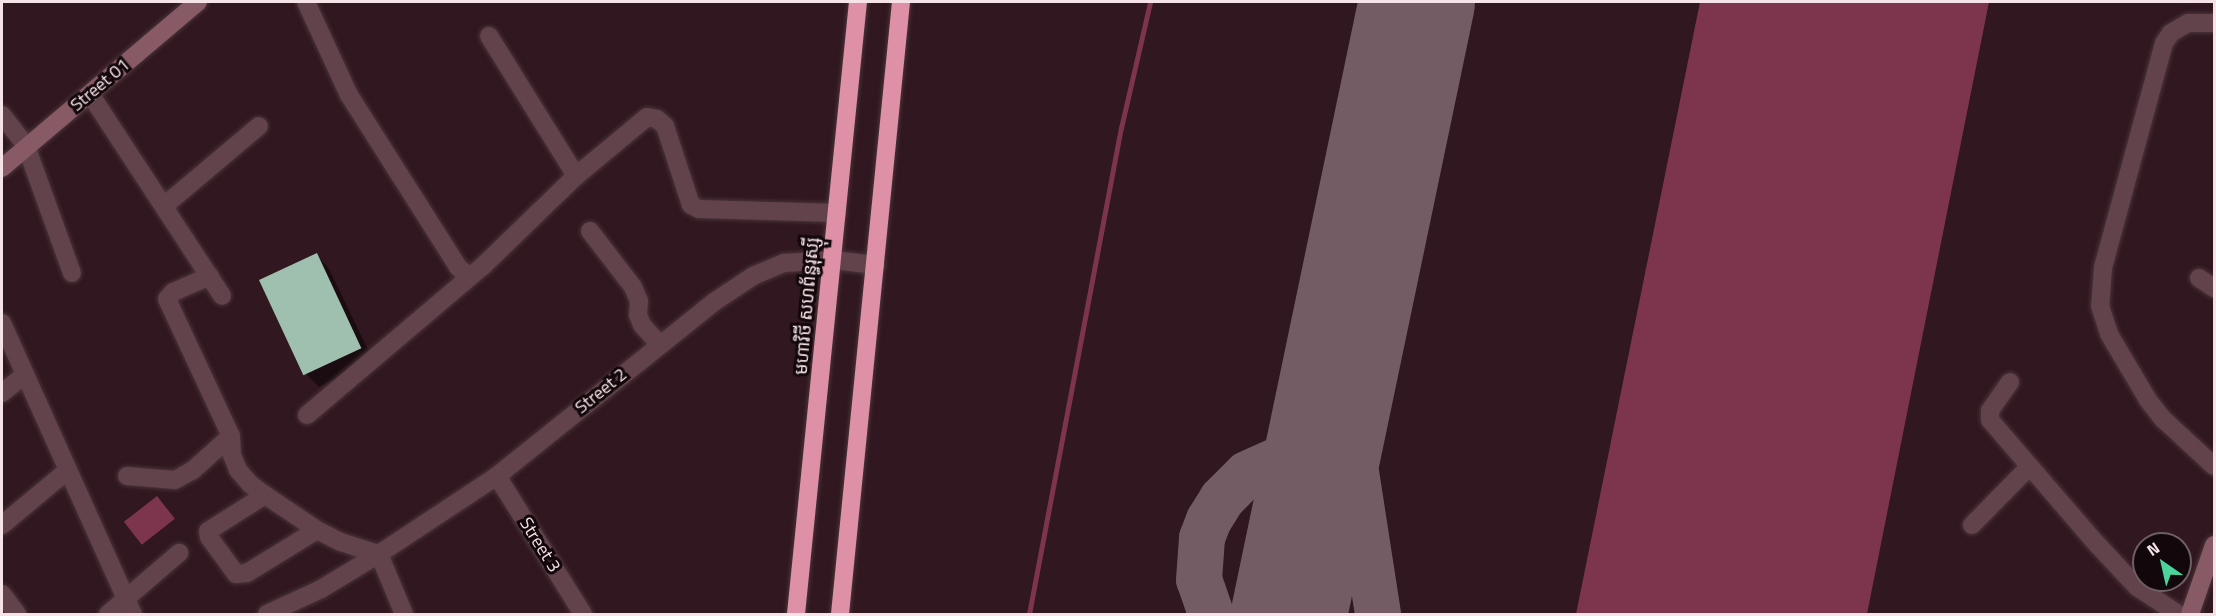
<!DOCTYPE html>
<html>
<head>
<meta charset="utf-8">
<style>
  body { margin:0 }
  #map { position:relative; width:2216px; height:616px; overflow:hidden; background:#31171f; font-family:"Titillium Web","Noto Sans Khmer",sans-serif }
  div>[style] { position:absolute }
  .water>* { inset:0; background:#7c354d; transform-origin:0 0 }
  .shadow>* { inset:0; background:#0007 }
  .stream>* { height:5px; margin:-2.5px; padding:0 2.5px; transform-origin:2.5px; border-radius:2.5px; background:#7c354d }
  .taxiway>* { height:46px; margin:-23px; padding:0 23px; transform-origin:23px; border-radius:23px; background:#745c64 }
  .runway>* { height:116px; margin:-58px; padding:0 58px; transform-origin:58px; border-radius:58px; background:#745c64 }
  .building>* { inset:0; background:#9fc0af; transform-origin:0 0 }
  .roads { filter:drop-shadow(0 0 2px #49343a) drop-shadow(0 0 2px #49343a) }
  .street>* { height:18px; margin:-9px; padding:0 9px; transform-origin:9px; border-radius:9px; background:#62434b }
  .secondary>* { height:18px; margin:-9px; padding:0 9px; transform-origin:9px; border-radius:9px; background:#875a66 }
  .highway>* { height:18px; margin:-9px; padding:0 9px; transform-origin:9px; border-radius:9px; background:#dd90a6 }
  span { translate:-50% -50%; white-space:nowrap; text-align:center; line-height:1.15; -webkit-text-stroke:6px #12070a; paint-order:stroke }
  .street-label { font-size:18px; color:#f6e3e8 }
  .frame { position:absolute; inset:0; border:3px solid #f6e3e8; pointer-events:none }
  .north { position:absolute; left:2132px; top:532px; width:60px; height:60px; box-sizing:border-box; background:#12070a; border:2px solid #6d5f63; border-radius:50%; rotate:326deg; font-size:16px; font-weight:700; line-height:24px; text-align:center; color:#f6e3e8 }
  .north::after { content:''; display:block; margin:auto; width:21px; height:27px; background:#4ad49c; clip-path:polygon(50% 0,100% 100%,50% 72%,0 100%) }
</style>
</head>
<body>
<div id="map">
  <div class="water">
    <div style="clip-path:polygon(1700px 2px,1989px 2px,1867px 614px,1576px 614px)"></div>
    <div style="left:157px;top:496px;width:29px;height:42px;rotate:52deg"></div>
  </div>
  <div class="shadow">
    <div style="clip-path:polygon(316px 255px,328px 267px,373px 360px,319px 387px,307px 375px)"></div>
  </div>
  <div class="stream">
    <div style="left:1029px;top:614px;width:495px;rotate:-79.3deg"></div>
    <div style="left:1121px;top:128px;width:129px;rotate:-77deg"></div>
  </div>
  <div class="taxiway">
    <div style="left:1342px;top:363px;width:84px;rotate:83.1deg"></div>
    <div style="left:1352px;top:446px;width:170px;rotate:81.2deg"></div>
    <div style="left:1211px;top:614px;width:36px;rotate:-109deg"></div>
    <div style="left:1199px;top:580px;width:42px;rotate:-85.9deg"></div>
    <div style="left:1202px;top:538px;width:19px;rotate:-69deg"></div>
    <div style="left:1209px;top:520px;width:25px;rotate:-58deg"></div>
    <div style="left:1222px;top:499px;width:35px;rotate:-45deg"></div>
    <div style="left:1247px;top:474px;width:44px;rotate:-24.2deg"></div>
    <div style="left:1287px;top:456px;width:17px;rotate:-40deg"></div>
    <div style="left:1300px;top:445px;width:72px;rotate:-59.2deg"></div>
  </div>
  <div class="runway">
    <div style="left:1289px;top:614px;width:625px;rotate:-78.19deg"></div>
  </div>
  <div class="building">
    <div style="left:317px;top:253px;width:105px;height:64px;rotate:65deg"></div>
  </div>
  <div class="roads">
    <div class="street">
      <div style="left:306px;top:2px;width:102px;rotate:65.2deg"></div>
      <div style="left:349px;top:95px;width:204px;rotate:57.6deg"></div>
      <div style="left:458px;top:267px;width:13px;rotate:42deg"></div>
      <div style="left:2214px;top:23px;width:26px;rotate:180deg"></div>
      <div style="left:2188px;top:23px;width:20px;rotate:150deg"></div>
      <div style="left:2171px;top:33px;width:12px;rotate:125deg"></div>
      <div style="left:2164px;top:43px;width:232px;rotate:105.2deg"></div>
      <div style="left:2103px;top:267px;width:39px;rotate:94deg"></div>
      <div style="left:2100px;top:306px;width:29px;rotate:72deg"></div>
      <div style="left:2109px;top:334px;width:77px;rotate:59.4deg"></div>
      <div style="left:2148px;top:400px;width:24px;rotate:52deg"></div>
      <div style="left:2163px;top:419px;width:69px;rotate:42.7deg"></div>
      <div style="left:489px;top:36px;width:165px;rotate:58.1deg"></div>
      <div style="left:90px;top:94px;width:241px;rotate:56.8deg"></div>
      <div style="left:2px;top:115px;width:39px;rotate:52deg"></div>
      <div style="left:26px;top:146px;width:135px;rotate:70.1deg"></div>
      <div style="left:164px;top:206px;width:124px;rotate:-40.1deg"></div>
      <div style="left:590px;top:231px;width:71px;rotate:52.5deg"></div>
      <div style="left:633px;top:287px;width:15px;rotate:67deg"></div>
      <div style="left:639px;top:301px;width:14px;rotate:94deg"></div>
      <div style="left:638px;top:315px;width:11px;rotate:68deg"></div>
      <div style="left:642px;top:325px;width:27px;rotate:48deg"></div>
      <div style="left:210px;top:276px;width:40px;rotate:156.6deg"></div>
      <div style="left:173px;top:292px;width:9px;rotate:131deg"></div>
      <div style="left:167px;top:299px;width:151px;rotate:65deg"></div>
      <div style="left:231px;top:436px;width:19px;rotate:87deg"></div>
      <div style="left:232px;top:455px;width:16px;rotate:68deg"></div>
      <div style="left:238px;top:470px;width:18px;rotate:49deg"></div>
      <div style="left:250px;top:484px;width:19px;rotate:36deg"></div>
      <div style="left:265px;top:495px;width:63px;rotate:33.9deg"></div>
      <div style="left:317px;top:530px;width:27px;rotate:27deg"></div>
      <div style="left:341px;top:542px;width:40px;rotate:18deg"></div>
      <div style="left:379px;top:554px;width:141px;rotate:-33.5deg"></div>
      <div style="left:497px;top:476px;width:278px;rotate:-38.7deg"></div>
      <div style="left:714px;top:302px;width:47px;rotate:-33.7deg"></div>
      <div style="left:753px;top:276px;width:34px;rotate:-23deg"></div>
      <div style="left:784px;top:263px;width:49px;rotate:-3.5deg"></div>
      <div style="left:833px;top:260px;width:43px;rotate:6.6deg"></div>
      <div style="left:2199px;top:278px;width:18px;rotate:34deg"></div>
      <div style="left:2px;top:323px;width:319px;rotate:65.8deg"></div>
      <div style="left:2010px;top:382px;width:35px;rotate:125deg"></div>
      <div style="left:1990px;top:411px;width:9px;rotate:90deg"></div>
      <div style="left:1990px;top:420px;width:161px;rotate:49.3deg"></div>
      <div style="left:2095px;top:542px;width:62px;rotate:47deg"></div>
      <div style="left:2137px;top:587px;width:49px;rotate:33.4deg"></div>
      <div style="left:2px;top:393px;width:28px;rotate:-39deg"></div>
      <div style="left:307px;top:415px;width:231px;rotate:-40.3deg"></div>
      <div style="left:483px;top:266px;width:129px;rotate:-44.1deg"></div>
      <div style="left:576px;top:176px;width:92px;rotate:-39.7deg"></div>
      <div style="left:647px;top:117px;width:10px;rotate:11deg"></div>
      <div style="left:657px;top:119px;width:11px;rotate:41deg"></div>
      <div style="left:665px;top:126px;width:83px;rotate:71.8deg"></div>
      <div style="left:691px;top:205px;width:9px;rotate:27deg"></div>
      <div style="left:699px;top:209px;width:138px;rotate:1.7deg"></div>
      <div style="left:127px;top:476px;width:48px;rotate:4.8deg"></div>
      <div style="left:175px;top:480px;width:21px;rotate:-29deg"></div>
      <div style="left:193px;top:470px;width:51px;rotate:-41.8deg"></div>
      <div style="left:497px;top:476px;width:163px;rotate:58.1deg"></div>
      <div style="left:265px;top:495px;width:67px;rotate:147.7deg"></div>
      <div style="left:208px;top:531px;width:6px;rotate:81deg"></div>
      <div style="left:209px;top:537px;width:46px;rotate:53.9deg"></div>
      <div style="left:236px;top:574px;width:11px;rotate:-5deg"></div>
      <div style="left:247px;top:573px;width:82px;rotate:-31.6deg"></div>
      <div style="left:2px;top:525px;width:86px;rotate:-39.8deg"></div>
      <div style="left:1972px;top:525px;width:81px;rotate:-45.5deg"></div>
      <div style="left:2px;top:594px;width:25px;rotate:53deg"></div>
      <div style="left:108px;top:614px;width:94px;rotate:-40.7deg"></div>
      <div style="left:267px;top:614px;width:60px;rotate:-24.8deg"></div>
      <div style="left:321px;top:589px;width:68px;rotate:-31.1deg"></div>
      <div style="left:379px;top:554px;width:65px;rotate:67.4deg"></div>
    </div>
    <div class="secondary">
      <div style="left:2px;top:168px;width:257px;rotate:-40.3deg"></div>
      <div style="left:2190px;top:614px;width:73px;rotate:-70.8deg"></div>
    </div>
    <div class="highway">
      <div style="left:796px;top:614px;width:615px;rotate:-84.22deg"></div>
      <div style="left:840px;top:614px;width:615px;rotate:-84.31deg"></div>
    </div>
  </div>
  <div class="street-label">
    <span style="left:100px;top:85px;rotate:-40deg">Street 01</span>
    <span style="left:807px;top:306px;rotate:-85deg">មហាវិថី សហព័ន្ធរុស្ស៊ី</span>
    <span style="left:601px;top:391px;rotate:-39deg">Street 2</span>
    <span style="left:540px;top:545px;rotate:58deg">Street 3</span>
  </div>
  <div class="frame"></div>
  <div class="north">N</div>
</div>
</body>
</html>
